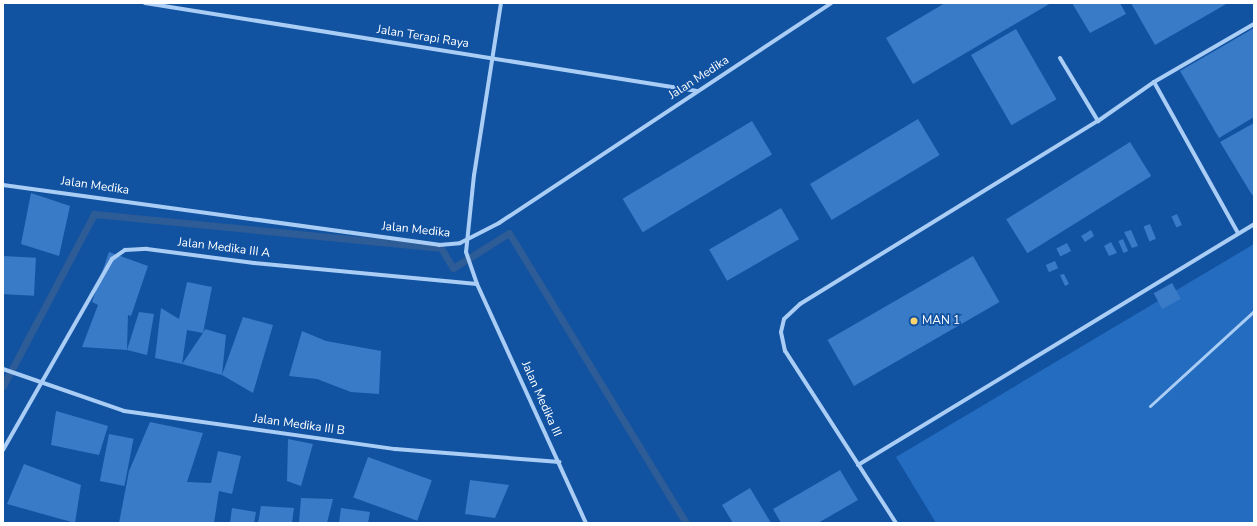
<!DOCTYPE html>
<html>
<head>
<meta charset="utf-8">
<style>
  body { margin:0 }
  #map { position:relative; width:1257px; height:526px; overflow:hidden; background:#1152a1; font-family:"Nunito Sans",sans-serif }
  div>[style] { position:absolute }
  .green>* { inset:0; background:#246cbf }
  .stream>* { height:7px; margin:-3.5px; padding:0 3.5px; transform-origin:3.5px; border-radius:3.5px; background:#2d5c96 }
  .building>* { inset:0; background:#3a7bc8; transform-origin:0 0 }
  .service>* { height:3px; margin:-1.5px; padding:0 1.5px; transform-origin:1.5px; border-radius:1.5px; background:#aacdf5 }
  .minor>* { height:4px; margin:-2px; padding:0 2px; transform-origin:2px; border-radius:2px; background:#aacdf5 }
  .dots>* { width:11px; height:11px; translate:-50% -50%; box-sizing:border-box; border:2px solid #1152a1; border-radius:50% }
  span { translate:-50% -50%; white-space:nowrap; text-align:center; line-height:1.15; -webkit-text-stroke:3.5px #1152a1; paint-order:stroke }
  .street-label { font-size:12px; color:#fff }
  .poi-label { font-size:12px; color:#fff }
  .left { translate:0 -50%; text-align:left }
  .frame { position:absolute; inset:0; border:4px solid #fff; pointer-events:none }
</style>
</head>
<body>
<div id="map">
  <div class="green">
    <div style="clip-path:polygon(1254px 244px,1254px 523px,936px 523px,896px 457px)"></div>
  </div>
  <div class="stream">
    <div style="left:3px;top:386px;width:195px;rotate:-62.1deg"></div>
    <div style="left:94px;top:214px;width:349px;rotate:5.6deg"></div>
    <div style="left:441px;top:248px;width:23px;rotate:59deg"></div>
    <div style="left:453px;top:268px;width:66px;rotate:-32deg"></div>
    <div style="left:509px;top:233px;width:340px;rotate:58.6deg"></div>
  </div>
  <div class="building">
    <div style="clip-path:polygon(945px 3px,1051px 3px,913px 84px,886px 38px)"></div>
    <div style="clip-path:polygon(1072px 3px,1120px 3px,1126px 14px,1090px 33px)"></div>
    <div style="clip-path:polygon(1131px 3px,1228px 3px,1155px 45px)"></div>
    <div style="clip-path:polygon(1254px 28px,1254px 117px,1219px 138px,1180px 71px)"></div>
    <div style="left:1016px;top:29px;width:81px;height:52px;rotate:60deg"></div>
    <div style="left:918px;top:119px;width:42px;height:126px;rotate:59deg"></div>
    <div style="left:752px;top:121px;width:39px;height:151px;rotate:59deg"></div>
    <div style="clip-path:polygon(1254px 123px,1254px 194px,1252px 195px,1220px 142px)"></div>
    <div style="left:1130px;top:142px;width:40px;height:146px;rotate:58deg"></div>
    <div style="clip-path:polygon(31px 193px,70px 206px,59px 256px,21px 244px)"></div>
    <div style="left:781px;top:208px;width:36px;height:83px;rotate:60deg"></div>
    <div style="left:1177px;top:214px;width:12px;height:6px;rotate:66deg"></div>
    <div style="left:1150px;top:224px;width:16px;height:7px;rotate:68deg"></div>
    <div style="clip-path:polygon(1091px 230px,1094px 236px,1085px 242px,1081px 236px)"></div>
    <div style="clip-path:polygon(1131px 230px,1138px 246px,1132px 248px,1124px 232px)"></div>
    <div style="left:1123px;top:239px;width:13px;height:5px;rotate:67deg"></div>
    <div style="clip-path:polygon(1111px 242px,1117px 253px,1109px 256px,1104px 246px)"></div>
    <div style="left:1067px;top:243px;width:9px;height:12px;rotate:63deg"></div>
    <div style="clip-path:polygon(109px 252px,148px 266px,131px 316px,128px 315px,127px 350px,82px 347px,98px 305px,92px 302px)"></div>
    <div style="left:3px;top:256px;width:33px;height:38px;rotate:3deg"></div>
    <div style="left:973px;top:256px;width:53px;height:168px;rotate:60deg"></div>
    <div style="left:1055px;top:261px;width:8px;height:10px;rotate:67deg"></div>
    <div style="clip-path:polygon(1064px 274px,1069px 284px,1065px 286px,1060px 275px)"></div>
    <div style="clip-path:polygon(187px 282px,212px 287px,203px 333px,205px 329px,226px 335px,222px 375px,182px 364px,203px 333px,187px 330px,182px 364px,155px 358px,161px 308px,179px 319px)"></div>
    <div style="left:1172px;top:283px;width:18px;height:21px;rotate:61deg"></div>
    <div style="clip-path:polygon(139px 312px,154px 314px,147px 355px,127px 350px)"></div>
    <div style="clip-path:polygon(243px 317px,273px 325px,253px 393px,222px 375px)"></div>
    <div style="clip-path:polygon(302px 331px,326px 341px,381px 351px,379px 394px,351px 392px,317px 379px,289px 376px)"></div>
    <div style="clip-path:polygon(56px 411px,108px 426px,99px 455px,51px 445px)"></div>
    <div style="clip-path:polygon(150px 422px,203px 433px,187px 482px,211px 483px,218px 451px,241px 456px,232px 494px,219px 491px,214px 523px,119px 523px,129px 471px)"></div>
    <div style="left:109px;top:434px;width:25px;height:48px;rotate:11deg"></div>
    <div style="clip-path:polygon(288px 439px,313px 444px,301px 486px,287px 481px)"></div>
    <div style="left:368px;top:457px;width:68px;height:43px;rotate:20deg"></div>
    <div style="clip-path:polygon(24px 464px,81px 485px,75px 523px,7px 504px)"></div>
    <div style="clip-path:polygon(840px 470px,858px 500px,818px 523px,781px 523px,773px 509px)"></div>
    <div style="clip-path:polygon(470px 480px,509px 485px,495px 518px,465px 514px)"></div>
    <div style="clip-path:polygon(750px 488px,771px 523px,733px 523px,722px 505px)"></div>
    <div style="clip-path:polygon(301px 498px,333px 499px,327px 523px,299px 523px)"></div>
    <div style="clip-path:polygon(261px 506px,294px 508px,292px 523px,258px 523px)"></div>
    <div style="clip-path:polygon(232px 508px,256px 512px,254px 523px,230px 523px)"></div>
    <div style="clip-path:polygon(341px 508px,370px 512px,368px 523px,339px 523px)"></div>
  </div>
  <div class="service">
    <div style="left:1150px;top:406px;width:141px;rotate:-42.4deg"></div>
  </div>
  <div class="minor">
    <div style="left:145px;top:3px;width:559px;rotate:9.06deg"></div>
    <div style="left:501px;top:3px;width:174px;rotate:98.9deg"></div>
    <div style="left:474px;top:175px;width:77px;rotate:95.9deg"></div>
    <div style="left:466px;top:252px;width:34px;rotate:71deg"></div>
    <div style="left:477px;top:284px;width:263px;rotate:65.5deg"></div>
    <div style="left:1060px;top:58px;width:74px;rotate:58.9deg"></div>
    <div style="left:1154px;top:82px;width:173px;rotate:60.9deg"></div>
    <div style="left:3px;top:185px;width:440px;rotate:7.8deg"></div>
    <div style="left:439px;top:245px;width:21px;rotate:-5deg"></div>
    <div style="left:460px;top:243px;width:44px;rotate:-27.1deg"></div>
    <div style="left:499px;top:223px;width:398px;rotate:-33.5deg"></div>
    <div style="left:3px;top:369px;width:128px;rotate:19.1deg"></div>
    <div style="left:124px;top:411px;width:274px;rotate:8deg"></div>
    <div style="left:395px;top:449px;width:165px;rotate:4.5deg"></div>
    <div style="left:3px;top:450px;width:220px;rotate:-60.3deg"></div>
    <div style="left:112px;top:259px;width:16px;rotate:-35deg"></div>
    <div style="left:125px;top:250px;width:22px;rotate:-3deg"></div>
    <div style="left:147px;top:249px;width:108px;rotate:7.5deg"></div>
    <div style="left:254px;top:263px;width:224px;rotate:5.4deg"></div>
    <div style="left:858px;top:465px;width:464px;rotate:-31.3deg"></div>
    <div style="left:896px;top:523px;width:205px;rotate:-122.8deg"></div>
    <div style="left:785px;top:351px;width:19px;rotate:-102deg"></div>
    <div style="left:781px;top:332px;width:13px;rotate:-77deg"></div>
    <div style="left:784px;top:319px;width:22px;rotate:-43deg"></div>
    <div style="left:800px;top:304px;width:350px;rotate:-31.6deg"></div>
    <div style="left:1098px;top:121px;width:68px;rotate:-34.9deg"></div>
    <div style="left:1154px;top:82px;width:116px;rotate:-30.1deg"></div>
  </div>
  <div class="dots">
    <div style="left:914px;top:321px;background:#ffd36e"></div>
  </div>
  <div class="street-label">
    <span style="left:423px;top:37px;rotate:9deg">Jalan Terapi Raya</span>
    <span style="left:699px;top:78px;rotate:-33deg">Jalan Medika</span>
    <span style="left:95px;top:186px;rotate:8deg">Jalan Medika</span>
    <span style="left:416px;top:230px;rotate:6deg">Jalan Medika</span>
    <span style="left:224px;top:248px;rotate:7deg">Jalan Medika III A</span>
    <span style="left:541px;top:399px;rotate:66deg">Jalan Medika III</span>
    <span style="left:299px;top:425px;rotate:8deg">Jalan Medika III B</span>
  </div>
  <div class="poi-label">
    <span class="left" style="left:922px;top:321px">MAN 1</span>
  </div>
  <div class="frame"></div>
</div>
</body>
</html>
